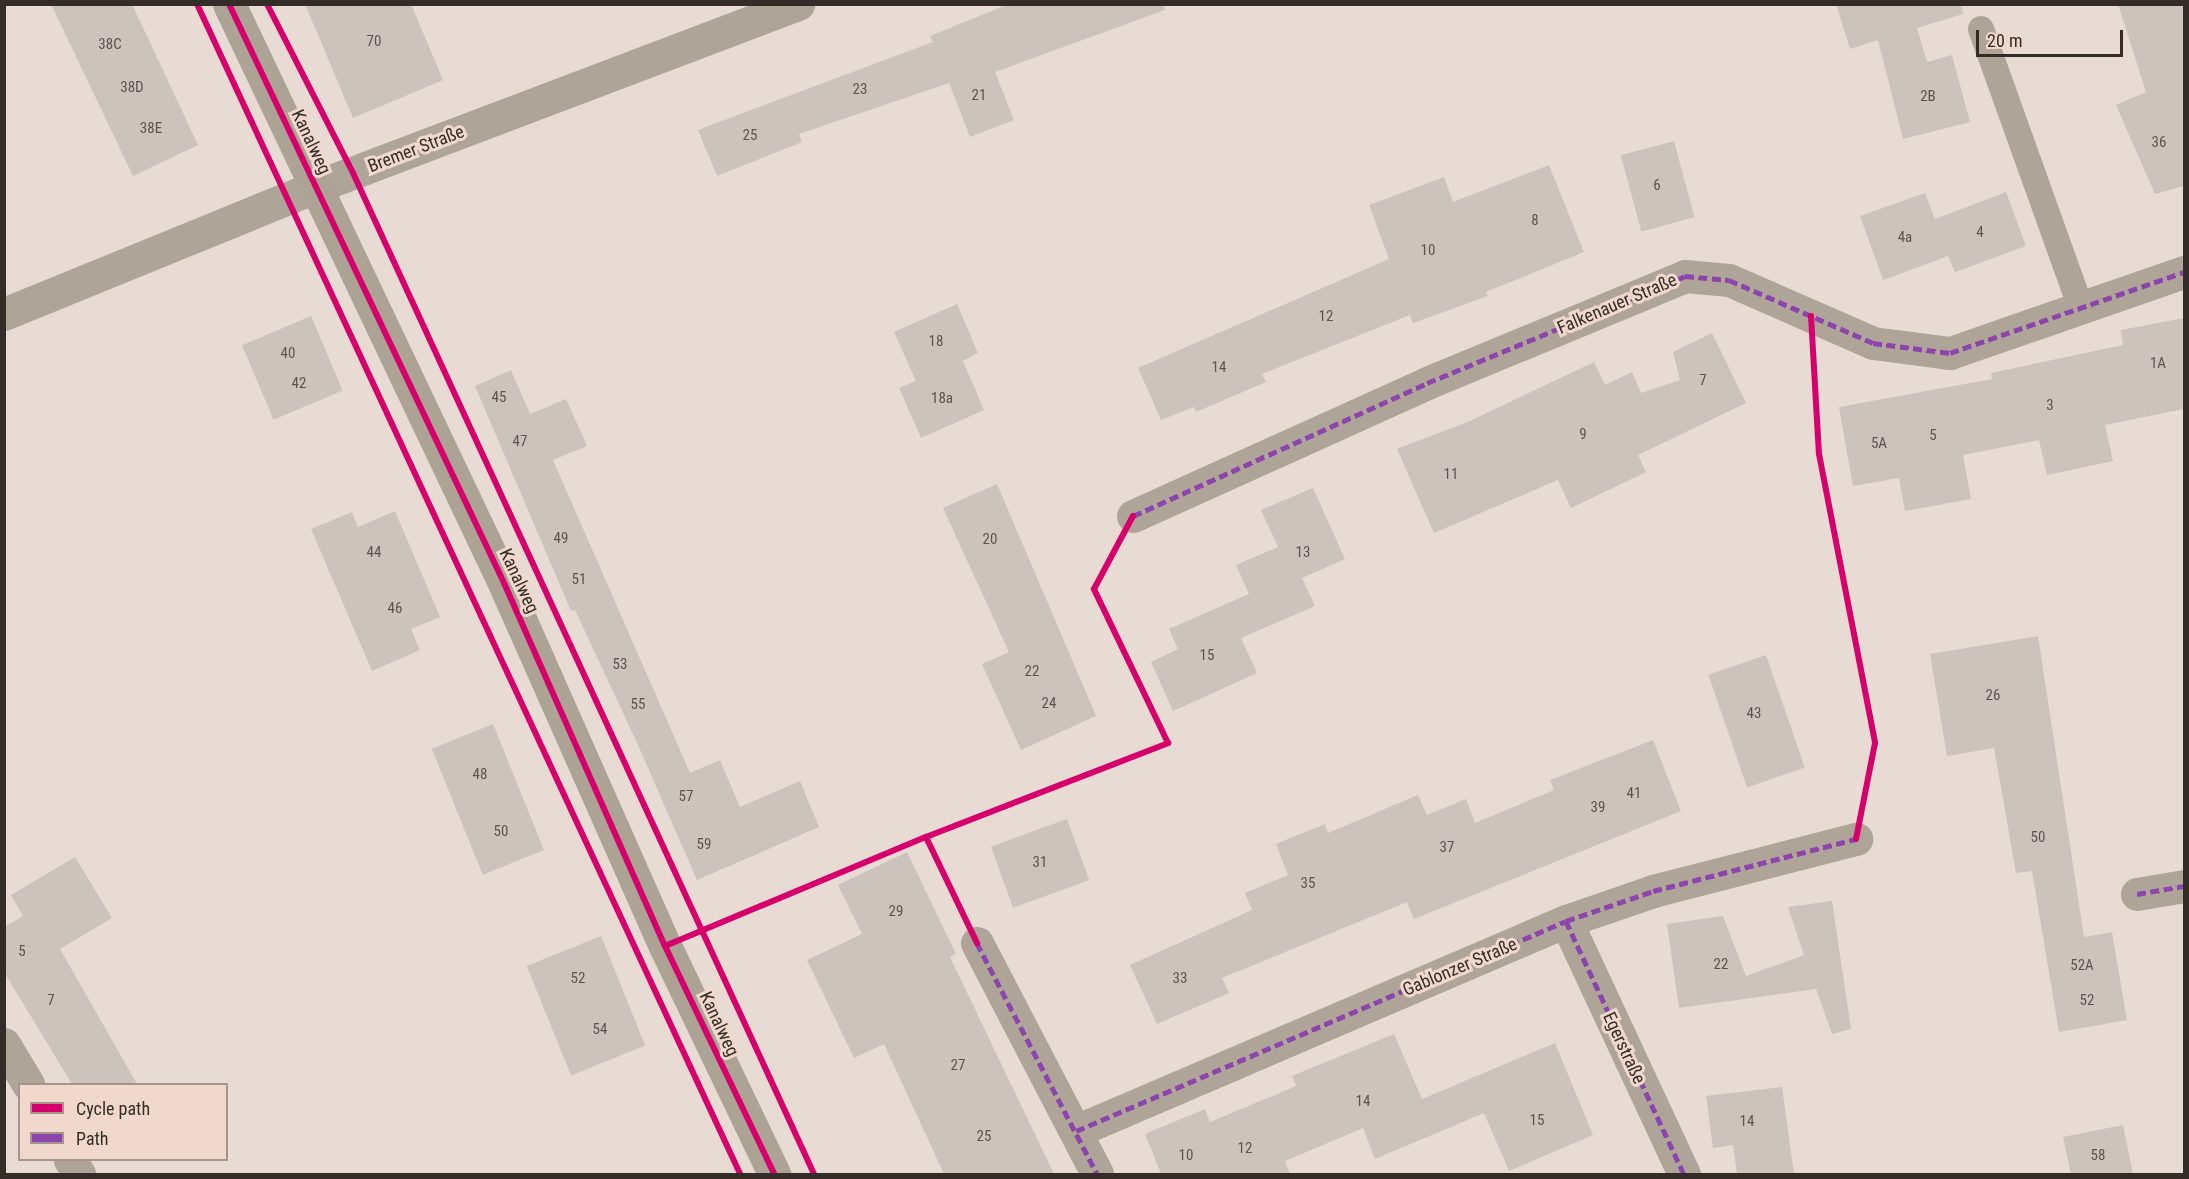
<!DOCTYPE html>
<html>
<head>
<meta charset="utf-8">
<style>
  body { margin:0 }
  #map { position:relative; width:2189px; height:1179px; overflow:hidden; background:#e8dbd4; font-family:"Roboto Condensed",sans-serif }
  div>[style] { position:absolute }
  .building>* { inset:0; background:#ccc3bc; transform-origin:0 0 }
  .lane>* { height:26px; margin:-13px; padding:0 13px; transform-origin:13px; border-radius:13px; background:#aea598 }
  .street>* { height:33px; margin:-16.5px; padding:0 16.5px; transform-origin:16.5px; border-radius:16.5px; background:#aea598 }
  .secondary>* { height:33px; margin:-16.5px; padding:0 16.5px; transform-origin:16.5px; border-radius:16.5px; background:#aca394 }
  .quiet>* { height:4.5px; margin-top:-2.25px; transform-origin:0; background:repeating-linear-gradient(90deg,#8e44ad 0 9px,transparent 0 13.5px) }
  .cycleway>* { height:6px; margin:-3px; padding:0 3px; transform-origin:3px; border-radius:3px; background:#d6006c }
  span { translate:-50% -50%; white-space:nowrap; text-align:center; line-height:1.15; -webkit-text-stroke:6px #f0d9cc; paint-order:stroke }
  .number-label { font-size:15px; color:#5c544f }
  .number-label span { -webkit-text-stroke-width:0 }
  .street-label { font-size:18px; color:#342c27 }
  .frame { position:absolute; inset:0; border:6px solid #342c27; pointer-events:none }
  .legend { position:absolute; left:18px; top:1083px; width:210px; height:78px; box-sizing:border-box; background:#f0d9cc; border:2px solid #a5948a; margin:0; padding:8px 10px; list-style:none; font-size:18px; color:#342c27 }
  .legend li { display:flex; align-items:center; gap:12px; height:30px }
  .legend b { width:30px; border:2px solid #a5948a }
  .scale { position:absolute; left:1976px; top:30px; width:147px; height:27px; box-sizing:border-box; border:3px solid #342c27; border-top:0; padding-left:8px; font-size:18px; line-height:21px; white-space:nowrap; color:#342c27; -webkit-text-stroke:4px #f0d9cc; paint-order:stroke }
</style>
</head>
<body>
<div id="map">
  <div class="building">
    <div style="clip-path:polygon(51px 4px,132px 4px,198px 145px,133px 176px)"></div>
    <div style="clip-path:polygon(305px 4px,411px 4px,443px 80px,353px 118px)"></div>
    <div style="clip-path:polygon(1009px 4px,1164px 4px,1165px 10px,995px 72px,1014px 120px,970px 137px,949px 83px,799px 134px,802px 142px,717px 176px,698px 130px,933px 42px,930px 36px)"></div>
    <div style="clip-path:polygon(1836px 4px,1961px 4px,1963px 14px,1917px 28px,1927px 62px,1952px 55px,1970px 122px,1903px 139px,1878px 40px,1850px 49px)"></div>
    <div style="clip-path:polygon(2118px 4px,2184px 4px,2184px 186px,2155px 194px,2116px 105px,2146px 92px)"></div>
    <div style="left:1674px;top:141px;width:79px;height:55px;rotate:75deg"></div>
    <div style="clip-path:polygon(1549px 165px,1584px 252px,1486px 292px,1488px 296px,1413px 323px,1410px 315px,1262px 374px,1266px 382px,1196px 412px,1194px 407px,1161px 420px,1138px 368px,1389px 259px,1369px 205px,1444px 177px,1453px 202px)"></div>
    <div style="clip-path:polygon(2006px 192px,2026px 246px,1955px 272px,1948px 256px,1883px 280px,1860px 216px,1925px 193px,1935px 219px)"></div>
    <div style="clip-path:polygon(957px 304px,978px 353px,963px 361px,984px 410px,921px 438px,899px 388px,916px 381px,894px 332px)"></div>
    <div style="left:311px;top:316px;width:81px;height:75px;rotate:67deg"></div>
    <div style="clip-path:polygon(2184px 318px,2184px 409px,2105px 425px,2113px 461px,2047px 475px,2039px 440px,1963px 455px,1971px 499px,1905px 511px,1899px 478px,1853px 486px,1839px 407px,1992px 379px,1991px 373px,2123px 345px,2121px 330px)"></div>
    <div style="clip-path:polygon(1712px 333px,1746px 403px,1638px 455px,1646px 472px,1571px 508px,1558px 480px,1434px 533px,1397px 449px,1470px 421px,1594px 362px,1605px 385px,1632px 372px,1641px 393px,1680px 380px,1673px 352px)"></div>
    <div style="clip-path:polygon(511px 370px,530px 414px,566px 399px,587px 446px,553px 460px,690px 773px,720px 760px,740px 807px,800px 781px,819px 827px,697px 880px,638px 745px,575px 610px,571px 611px,475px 386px)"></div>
    <div style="clip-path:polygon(997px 484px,1096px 716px,1021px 750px,982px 664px,1009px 652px,943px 508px)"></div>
    <div style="clip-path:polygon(1313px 488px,1345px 559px,1302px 578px,1315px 606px,1241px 638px,1257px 673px,1173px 711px,1151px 662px,1178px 649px,1169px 629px,1249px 594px,1236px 565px,1278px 547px,1261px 510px)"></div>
    <div style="clip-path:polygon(395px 511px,440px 617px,411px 629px,420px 650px,372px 671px,311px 529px,352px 512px,358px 527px)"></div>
    <div style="clip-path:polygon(2038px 636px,2084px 937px,2112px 932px,2127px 1020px,2059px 1032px,2032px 871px,2016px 873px,1994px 748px,1947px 756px,1930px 654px)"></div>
    <div style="left:1766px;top:655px;width:119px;height:61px;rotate:71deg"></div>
    <div style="left:493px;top:724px;width:136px;height:66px;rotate:68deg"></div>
    <div style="clip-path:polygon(1653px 740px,1681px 811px,1414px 919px,1407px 902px,1222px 978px,1229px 993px,1157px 1024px,1130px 965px,1252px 910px,1245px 893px,1288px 875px,1276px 844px,1325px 824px,1328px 833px,1418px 795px,1427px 815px,1466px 799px,1475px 823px,1554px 790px,1550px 780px)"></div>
    <div style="left:1067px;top:819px;width:65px;height:81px;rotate:70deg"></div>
    <div style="clip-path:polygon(907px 852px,956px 954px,950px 957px,1054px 1174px,944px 1174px,884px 1044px,854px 1058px,807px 960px,862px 934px,838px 885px)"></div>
    <div style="clip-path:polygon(75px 857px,112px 918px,60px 949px,137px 1084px,72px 1084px,4px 972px,4px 927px,23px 916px,11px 895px)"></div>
    <div style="clip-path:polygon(1832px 901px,1851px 1029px,1832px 1034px,1816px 989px,1679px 1008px,1667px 924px,1723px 916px,1746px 976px,1804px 955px,1788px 907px)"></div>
    <div style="left:601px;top:936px;width:118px;height:80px;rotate:68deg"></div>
    <div style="clip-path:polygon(1394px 1034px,1422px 1099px,1555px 1043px,1593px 1135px,1509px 1171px,1484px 1113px,1375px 1159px,1363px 1128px,1285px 1161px,1290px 1174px,1161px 1174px,1145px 1134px,1205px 1109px,1210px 1122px,1296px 1086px,1292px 1076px)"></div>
    <div style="clip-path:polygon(1782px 1087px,1794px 1174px,1737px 1174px,1733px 1145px,1713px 1148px,1706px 1096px)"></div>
    <div style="clip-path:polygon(2123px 1125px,2133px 1174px,2071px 1174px,2063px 1137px)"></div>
  </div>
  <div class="lane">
    <div style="left:1981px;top:29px;width:296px;rotate:70.3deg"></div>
  </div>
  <div class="street">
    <div style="left:4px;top:314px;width:336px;rotate:-22.2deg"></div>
    <div style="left:315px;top:187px;width:517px;rotate:-20.75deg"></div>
    <div style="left:1133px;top:516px;width:323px;rotate:-24.3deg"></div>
    <div style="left:1427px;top:383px;width:279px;rotate:-22.5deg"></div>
    <div style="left:1685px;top:276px;width:44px;rotate:5.2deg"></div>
    <div style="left:1729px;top:280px;width:157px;rotate:23.6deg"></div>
    <div style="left:1873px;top:343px;width:78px;rotate:7.4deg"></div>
    <div style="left:1950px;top:353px;width:248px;rotate:-19.1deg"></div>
    <div style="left:2137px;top:894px;width:48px;rotate:-9.7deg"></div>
    <div style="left:1566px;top:921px;width:279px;rotate:65deg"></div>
    <div style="left:977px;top:943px;width:260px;rotate:62.5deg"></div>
    <div style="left:4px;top:1044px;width:47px;rotate:59deg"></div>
    <div style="left:1076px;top:1131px;width:533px;rotate:-23.2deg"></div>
    <div style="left:1566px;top:921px;width:92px;rotate:-19deg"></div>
    <div style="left:1653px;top:891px;width:210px;rotate:-14.4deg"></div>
    <div style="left:70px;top:1160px;width:17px;rotate:57deg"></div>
  </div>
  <div class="secondary">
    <div style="left:229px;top:4px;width:641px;rotate:64.59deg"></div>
    <div style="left:504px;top:583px;width:397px;rotate:66.1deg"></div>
    <div style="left:665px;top:946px;width:253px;rotate:64.4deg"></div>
  </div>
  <div class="quiet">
    <div style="left:1133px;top:516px;width:323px;rotate:-24.3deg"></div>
    <div style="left:1427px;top:383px;width:279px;rotate:-22.5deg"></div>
    <div style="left:1685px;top:276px;width:44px;rotate:5.2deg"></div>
    <div style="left:1729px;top:280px;width:157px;rotate:23.6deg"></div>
    <div style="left:1873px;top:343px;width:78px;rotate:7.4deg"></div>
    <div style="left:1950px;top:353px;width:248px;rotate:-19.1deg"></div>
    <div style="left:2137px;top:894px;width:48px;rotate:-9.7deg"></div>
    <div style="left:1566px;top:921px;width:279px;rotate:65deg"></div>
    <div style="left:977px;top:943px;width:260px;rotate:62.5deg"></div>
    <div style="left:1076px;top:1131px;width:533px;rotate:-23.2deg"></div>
    <div style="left:1566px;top:921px;width:92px;rotate:-19deg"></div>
    <div style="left:1653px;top:891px;width:210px;rotate:-14.4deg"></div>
  </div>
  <div class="cycleway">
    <div style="left:197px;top:4px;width:1290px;rotate:65.1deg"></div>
    <div style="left:229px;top:4px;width:641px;rotate:64.59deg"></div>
    <div style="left:504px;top:583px;width:397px;rotate:66.1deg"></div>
    <div style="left:665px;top:946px;width:253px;rotate:64.4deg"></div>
    <div style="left:267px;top:4px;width:190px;rotate:63deg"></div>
    <div style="left:353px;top:173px;width:1102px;rotate:65.27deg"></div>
    <div style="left:1811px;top:316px;width:138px;rotate:86.7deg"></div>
    <div style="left:1819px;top:454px;width:294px;rotate:79deg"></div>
    <div style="left:1875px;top:743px;width:98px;rotate:101.2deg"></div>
    <div style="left:926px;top:837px;width:118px;rotate:64.3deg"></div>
    <div style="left:665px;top:946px;width:283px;rotate:-22.7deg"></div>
    <div style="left:926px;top:837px;width:260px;rotate:-21.2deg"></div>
    <div style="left:1168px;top:743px;width:171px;rotate:-115.7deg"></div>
    <div style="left:1094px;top:589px;width:83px;rotate:-61.9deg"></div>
  </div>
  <div class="number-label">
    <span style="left:374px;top:42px">70</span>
    <span style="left:110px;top:45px">38C</span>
    <span style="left:132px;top:88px">38D</span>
    <span style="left:860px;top:90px">23</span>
    <span style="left:979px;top:96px">21</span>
    <span style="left:1928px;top:97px">2B</span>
    <span style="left:151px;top:129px">38E</span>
    <span style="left:750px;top:136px">25</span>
    <span style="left:2159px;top:143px">36</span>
    <span style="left:1657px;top:186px">6</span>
    <span style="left:1535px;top:221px">8</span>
    <span style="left:1980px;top:233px">4</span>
    <span style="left:1905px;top:238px">4a</span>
    <span style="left:1428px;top:251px">10</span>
    <span style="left:1326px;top:317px">12</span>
    <span style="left:936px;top:342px">18</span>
    <span style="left:288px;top:354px">40</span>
    <span style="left:2158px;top:364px">1A</span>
    <span style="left:1219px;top:368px">14</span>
    <span style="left:1703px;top:381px">7</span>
    <span style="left:299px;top:384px">42</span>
    <span style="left:499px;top:398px">45</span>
    <span style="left:942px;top:399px">18a</span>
    <span style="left:2050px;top:406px">3</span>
    <span style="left:1583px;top:435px">9</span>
    <span style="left:1933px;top:436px">5</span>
    <span style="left:520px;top:442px">47</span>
    <span style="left:1879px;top:444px">5A</span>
    <span style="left:1451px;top:475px">11</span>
    <span style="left:561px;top:539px">49</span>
    <span style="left:990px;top:540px">20</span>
    <span style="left:374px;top:553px">44</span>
    <span style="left:1303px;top:553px">13</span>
    <span style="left:579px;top:580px">51</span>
    <span style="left:395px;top:609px">46</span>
    <span style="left:1207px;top:656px">15</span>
    <span style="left:620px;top:665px">53</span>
    <span style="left:1032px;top:672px">22</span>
    <span style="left:1993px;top:696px">26</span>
    <span style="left:1049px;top:704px">24</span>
    <span style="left:638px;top:705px">55</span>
    <span style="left:1754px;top:714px">43</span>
    <span style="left:480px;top:775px">48</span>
    <span style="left:1634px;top:794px">41</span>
    <span style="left:686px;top:797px">57</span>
    <span style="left:1598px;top:808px">39</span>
    <span style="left:501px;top:832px">50</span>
    <span style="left:2038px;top:838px">50</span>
    <span style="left:704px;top:845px">59</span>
    <span style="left:1447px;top:848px">37</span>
    <span style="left:1040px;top:863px">31</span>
    <span style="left:1308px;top:884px">35</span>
    <span style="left:896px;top:912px">29</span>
    <span style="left:22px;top:952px">5</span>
    <span style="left:1721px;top:965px">22</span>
    <span style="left:2082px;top:966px">52A</span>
    <span style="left:578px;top:979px">52</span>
    <span style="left:1180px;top:979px">33</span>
    <span style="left:51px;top:1001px">7</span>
    <span style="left:2087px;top:1001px">52</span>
    <span style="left:600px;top:1030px">54</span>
    <span style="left:958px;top:1066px">27</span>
    <span style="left:1363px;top:1102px">14</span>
    <span style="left:1537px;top:1121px">15</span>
    <span style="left:1747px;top:1122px">14</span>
    <span style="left:984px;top:1137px">25</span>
    <span style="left:1245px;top:1149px">12</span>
    <span style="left:1186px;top:1156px">10</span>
    <span style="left:2098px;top:1156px">58</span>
  </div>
  <div class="street-label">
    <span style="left:311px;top:142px;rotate:65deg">Kanalweg</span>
    <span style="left:416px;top:149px;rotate:-21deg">Bremer Straße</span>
    <span style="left:1617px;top:304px;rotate:-23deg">Falkenauer Straße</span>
    <span style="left:519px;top:581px;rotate:65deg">Kanalweg</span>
    <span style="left:1460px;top:967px;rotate:-23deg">Gablonzer Straße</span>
    <span style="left:719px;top:1024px;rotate:65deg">Kanalweg</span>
    <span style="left:1624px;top:1048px;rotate:65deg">Egerstraße</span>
  </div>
  <div class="frame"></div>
  <ul class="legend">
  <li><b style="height:8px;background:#d6006c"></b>Cycle path</li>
  <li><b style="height:8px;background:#8e44ad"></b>Path</li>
  </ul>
  <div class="scale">20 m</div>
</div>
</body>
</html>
